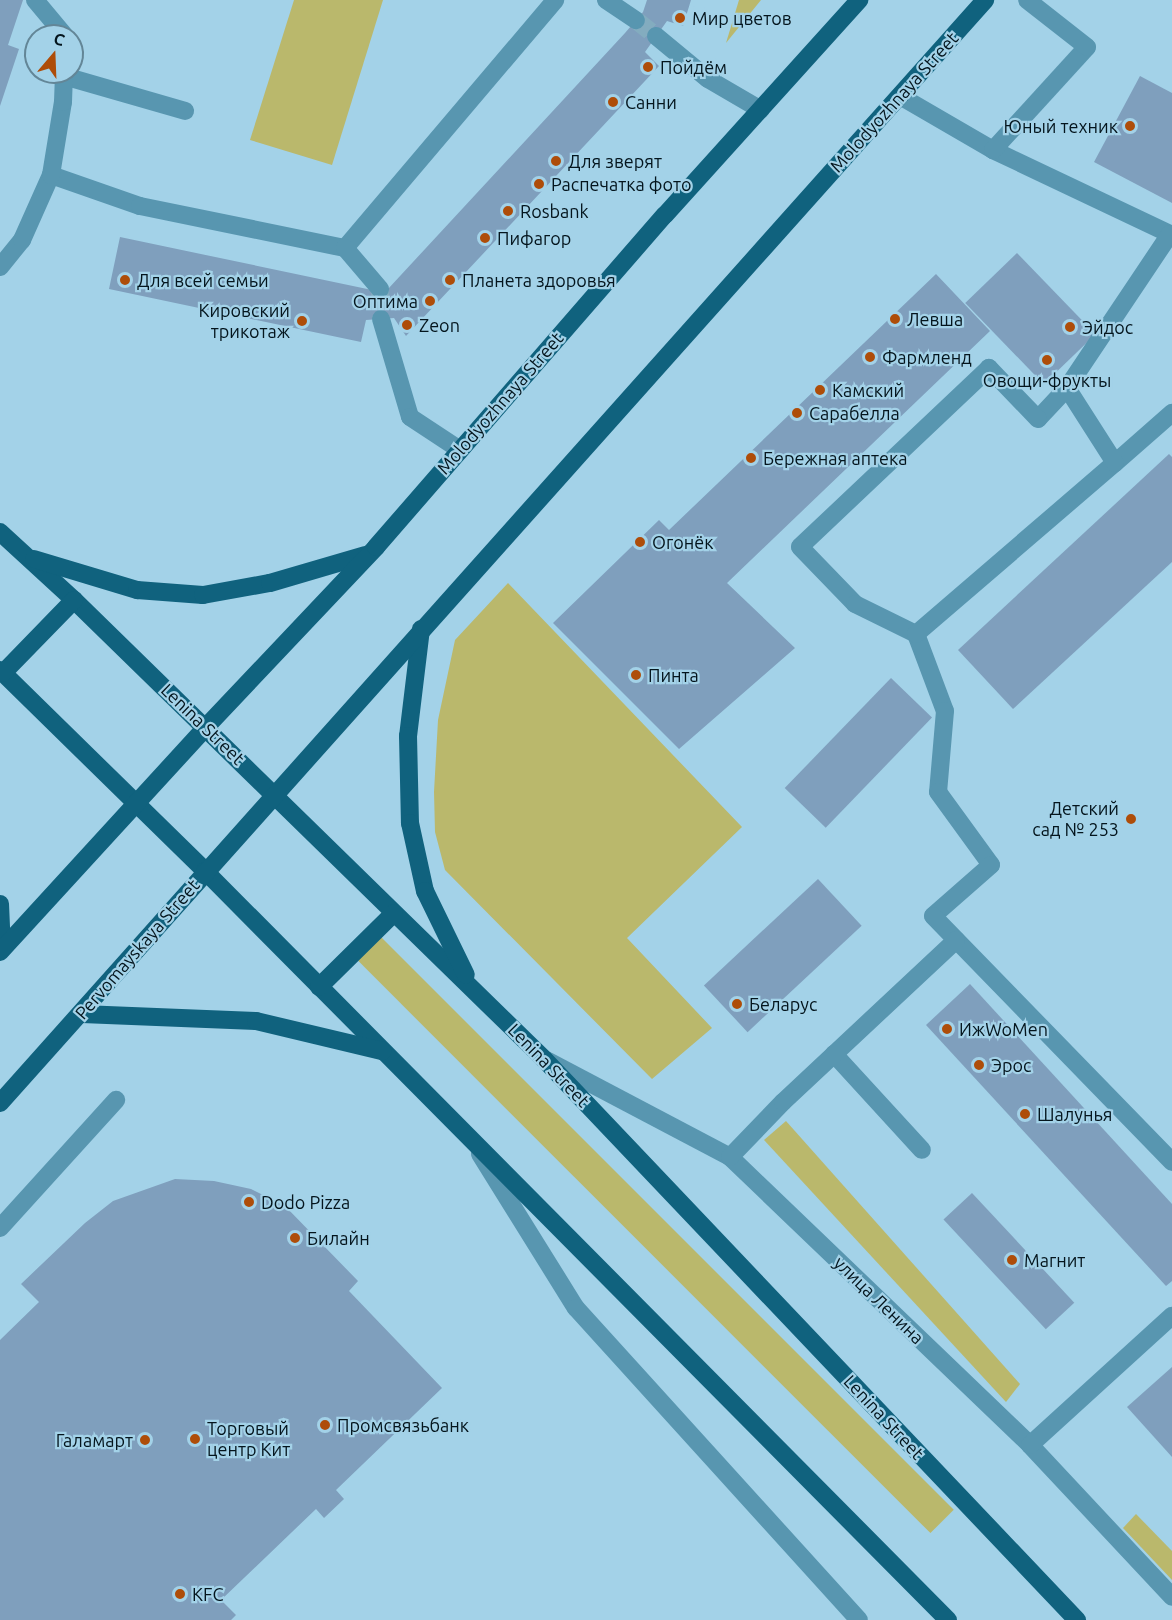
<!DOCTYPE html>
<html>
<head>
<meta charset="utf-8">
<style>
  body { margin:0 }
  #map { position:relative; width:1172px; height:1620px; overflow:hidden; background:#a3d2e8; font-family:Ubuntu,sans-serif }
  div>[style] { position:absolute }
  .green>* { inset:0; background:#bab86c; transform-origin:0 0 }
  .building>* { inset:0; background:#7f9fbd; transform-origin:0 0 }
  .minor-tunnel>* { height:18px; margin-top:-9px; transform-origin:0; background:repeating-linear-gradient(90deg,#83acbf 0 18px,transparent 0 27px) }
  .minor>* { height:18px; margin:-9px; padding:0 9px; transform-origin:9px; border-radius:9px; background:#5896b0 }
  .major>* { height:18px; margin:-9px; padding:0 9px; transform-origin:9px; border-radius:9px; background:#10627e }
  .dots>* { width:16px; height:16px; translate:-50% -50%; box-sizing:border-box; border:3px solid #a3d2e8; border-radius:50% }
  span { translate:-50% -50%; white-space:nowrap; text-align:center; line-height:1.15; -webkit-text-stroke:4.5px #a3d2e8; paint-order:stroke }
  .poi-label { font-size:18px; color:#04151d }
  .left { translate:0 -50%; text-align:left }
  .right { translate:-100% -50%; text-align:right }
  .street-label { font-size:18px; color:#04151d }
  .north { position:absolute; left:24px; top:24px; width:60px; height:60px; box-sizing:border-box; background:#a3d2e8; border:2px solid #638697; border-radius:50%; rotate:19deg; font-size:16px; font-weight:700; line-height:24px; text-align:center; color:#04151d }
  .north::after { content:''; display:block; margin:auto; width:21px; height:27px; background:#ae4d09; clip-path:polygon(50% 0,100% 100%,50% 72%,0 100%) }
</style>
</head>
<body>
<div id="map">
  <div class="green">
    <div style="clip-path:polygon(294px 0,383px 0,332px 165px,250px 140px)"></div>
    <div style="clip-path:polygon(739px 0,761px 0,726px 43px)"></div>
    <div style="clip-path:polygon(508px 583px,742px 827px,627px 938px,712px 1028px,652px 1079px,445px 870px,435px 832px,434px 792px,438px 720px,455px 640px)"></div>
    <div style="left:381px;top:937px;width:810px;height:33px;rotate:45deg"></div>
    <div style="clip-path:polygon(786px 1121px,1020px 1384px,1006px 1402px,764px 1140px)"></div>
    <div style="clip-path:polygon(1136px 1514px,1172px 1551px,1172px 1580px,1123px 1528px)"></div>
  </div>
  <div class="building">
    <div style="clip-path:polygon(0 0,23px 0,8px 45px,19px 49px,0 106px)"></div>
    <div style="clip-path:polygon(647px 0,691px 0,683px 26px,667px 21px,645px 52px,659px 66px,406px 336px,394px 318px,366px 320px,361px 342px,109px 289px,120px 237px,372px 290px,388px 289px,625px 33px,643px 12px)"></div>
    <div style="clip-path:polygon(1140px 76px,1172px 93px,1172px 203px,1094px 162px)"></div>
    <div style="left:1017px;top:253px;width:113px;height:72px;rotate:46deg"></div>
    <div style="clip-path:polygon(936px 274px,990px 331px,727px 583px,795px 648px,679px 749px,553px 623px,659px 520px,669px 530px)"></div>
    <div style="clip-path:polygon(1169px 454px,1172px 457px,1172px 562px,1013px 709px,958px 650px)"></div>
    <div style="left:891px;top:678px;width:57px;height:153px;rotate:44deg"></div>
    <div style="left:818px;top:879px;width:64px;height:156px;rotate:47deg"></div>
    <div style="clip-path:polygon(970px 984px,1172px 1204px,1172px 1281px,1166px 1286px,926px 1025px)"></div>
    <div style="clip-path:polygon(175px 1179px,214px 1181px,251px 1189px,285px 1206px,358px 1281px,349px 1291px,442px 1388px,336px 1490px,344px 1499px,324px 1518px,316px 1509px,221px 1600px,236px 1615px,231px 1620px,0 1620px,0 1340px,39px 1302px,21px 1284px,85px 1223px,113px 1201px)"></div>
    <div style="left:972px;top:1193px;width:150px;height:39px;rotate:47deg"></div>
    <div style="clip-path:polygon(1172px 1367px,1172px 1457px,1127px 1407px)"></div>
  </div>
  <div class="minor-tunnel">
    <div style="left:636px;top:20px;width:26px;rotate:39deg"></div>
    <div style="left:380px;top:289px;width:30px;rotate:88deg"></div>
  </div>
  <div class="minor">
    <div style="left:35px;top:0;width:47px;rotate:50.2deg"></div>
    <div style="left:606px;top:0;width:36px;rotate:34deg"></div>
    <div style="left:656px;top:36px;width:67px;rotate:39.6deg"></div>
    <div style="left:708px;top:79px;width:61px;rotate:30.3deg"></div>
    <div style="left:64px;top:76px;width:126px;rotate:16.1deg"></div>
    <div style="left:900px;top:96px;width:108px;rotate:30.1deg"></div>
    <div style="left:993px;top:150px;width:198px;rotate:25.4deg"></div>
    <div style="left:993px;top:150px;width:139px;rotate:-47.6deg"></div>
    <div style="left:1087px;top:47px;width:76px;rotate:-141.9deg"></div>
    <div style="left:51px;top:175px;width:94px;rotate:19.2deg"></div>
    <div style="left:140px;top:206px;width:209px;rotate:11.6deg"></div>
    <div style="left:345px;top:248px;width:325px;rotate:-49.7deg"></div>
    <div style="left:1170px;top:234px;width:185px;rotate:123.8deg"></div>
    <div style="left:1067px;top:388px;width:42px;rotate:133.1deg"></div>
    <div style="left:1038px;top:419px;width:71px;rotate:-133.9deg"></div>
    <div style="left:989px;top:368px;width:260px;rotate:136.6deg"></div>
    <div style="left:800px;top:547px;width:79px;rotate:46deg"></div>
    <div style="left:855px;top:604px;width:68px;rotate:26.2deg"></div>
    <div style="left:916px;top:634px;width:82px;rotate:69.4deg"></div>
    <div style="left:945px;top:711px;width:81px;rotate:94.9deg"></div>
    <div style="left:938px;top:792px;width:90px;rotate:54deg"></div>
    <div style="left:991px;top:865px;width:77px;rotate:138.7deg"></div>
    <div style="left:933px;top:916px;width:343px;rotate:45.8deg"></div>
    <div style="left:345px;top:248px;width:54px;rotate:49.5deg"></div>
    <div style="left:0;top:267px;width:35px;rotate:-51deg"></div>
    <div style="left:22px;top:240px;width:71px;rotate:-66deg"></div>
    <div style="left:51px;top:175px;width:74px;rotate:-80.7deg"></div>
    <div style="left:63px;top:102px;width:30px;rotate:-88deg"></div>
    <div style="left:381px;top:319px;width:102px;rotate:73.5deg"></div>
    <div style="left:410px;top:417px;width:60px;rotate:33.4deg"></div>
    <div style="left:1115px;top:463px;width:76px;rotate:-41.3deg"></div>
    <div style="left:916px;top:634px;width:262px;rotate:-40.7deg"></div>
    <div style="left:1115px;top:463px;width:89px;rotate:-122.6deg"></div>
    <div style="left:834px;top:1054px;width:130px;rotate:47.5deg"></div>
    <div style="left:548px;top:1061px;width:206px;rotate:27.8deg"></div>
    <div style="left:730px;top:1157px;width:416px;rotate:43.8deg"></div>
    <div style="left:1030px;top:1445px;width:208px;rotate:46.9deg"></div>
    <div style="left:480px;top:1154px;width:181px;rotate:58.1deg"></div>
    <div style="left:576px;top:1308px;width:421px;rotate:47.8deg"></div>
    <div style="left:730px;top:1157px;width:76px;rotate:-46.1deg"></div>
    <div style="left:783px;top:1102px;width:237px;rotate:-43.1deg"></div>
    <div style="left:0;top:1228px;width:173px;rotate:-47.8deg"></div>
    <div style="left:1030px;top:1445px;width:192px;rotate:-42.3deg"></div>
  </div>
  <div class="major">
    <div style="left:0;top:532px;width:100px;rotate:42.6deg"></div>
    <div style="left:74px;top:600px;width:657px;rotate:44.32deg"></div>
    <div style="left:544px;top:1059px;width:774px;rotate:46.47deg"></div>
    <div style="left:34px;top:559px;width:108px;rotate:16.8deg"></div>
    <div style="left:137px;top:590px;width:66px;rotate:4.3deg"></div>
    <div style="left:203px;top:595px;width:68px;rotate:-10.2deg"></div>
    <div style="left:270px;top:583px;width:99px;rotate:-16.4deg"></div>
    <div style="left:421px;top:629px;width:108px;rotate:96.9deg"></div>
    <div style="left:408px;top:736px;width:87px;rotate:88.7deg"></div>
    <div style="left:410px;top:823px;width:70px;rotate:77.6deg"></div>
    <div style="left:425px;top:891px;width:93px;rotate:64deg"></div>
    <div style="left:0;top:670px;width:287px;rotate:44.4deg"></div>
    <div style="left:205px;top:871px;width:1055px;rotate:45.23deg"></div>
    <div style="left:3px;top:673px;width:102px;rotate:-45.8deg"></div>
    <div style="left:0;top:904px;width:45px;rotate:87.5deg"></div>
    <div style="left:0;top:952px;width:305px;rotate:-47.5deg"></div>
    <div style="left:206px;top:727px;width:248px;rotate:-46.6deg"></div>
    <div style="left:376px;top:547px;width:440px;rotate:-49deg"></div>
    <div style="left:665px;top:215px;width:290px;rotate:-47.9deg"></div>
    <div style="left:319px;top:987px;width:105px;rotate:-44.6deg"></div>
    <div style="left:82px;top:1014px;width:174px;rotate:2.3deg"></div>
    <div style="left:256px;top:1021px;width:130px;rotate:13.4deg"></div>
    <div style="left:0;top:1103px;width:1479px;rotate:-48.23deg"></div>
  </div>
  <div class="dots">
    <div style="left:680px;top:18px;background:#ae4d09"></div>
    <div style="left:648px;top:67px;background:#ae4d09"></div>
    <div style="left:613px;top:102px;background:#ae4d09"></div>
    <div style="left:1130px;top:126px;background:#ae4d09"></div>
    <div style="left:556px;top:161px;background:#ae4d09"></div>
    <div style="left:539px;top:184px;background:#ae4d09"></div>
    <div style="left:508px;top:211px;background:#ae4d09"></div>
    <div style="left:485px;top:238px;background:#ae4d09"></div>
    <div style="left:125px;top:280px;background:#ae4d09"></div>
    <div style="left:450px;top:280px;background:#ae4d09"></div>
    <div style="left:430px;top:301px;background:#ae4d09"></div>
    <div style="left:895px;top:319px;background:#ae4d09"></div>
    <div style="left:302px;top:321px;background:#ae4d09"></div>
    <div style="left:407px;top:325px;background:#ae4d09"></div>
    <div style="left:1070px;top:327px;background:#ae4d09"></div>
    <div style="left:870px;top:357px;background:#ae4d09"></div>
    <div style="left:1047px;top:360px;background:#ae4d09"></div>
    <div style="left:820px;top:390px;background:#ae4d09"></div>
    <div style="left:797px;top:413px;background:#ae4d09"></div>
    <div style="left:751px;top:458px;background:#ae4d09"></div>
    <div style="left:640px;top:542px;background:#ae4d09"></div>
    <div style="left:636px;top:675px;background:#ae4d09"></div>
    <div style="left:1131px;top:819px;background:#ae4d09"></div>
    <div style="left:737px;top:1004px;background:#ae4d09"></div>
    <div style="left:947px;top:1029px;background:#ae4d09"></div>
    <div style="left:979px;top:1065px;background:#ae4d09"></div>
    <div style="left:1025px;top:1114px;background:#ae4d09"></div>
    <div style="left:249px;top:1202px;background:#ae4d09"></div>
    <div style="left:295px;top:1238px;background:#ae4d09"></div>
    <div style="left:1012px;top:1260px;background:#ae4d09"></div>
    <div style="left:325px;top:1425px;background:#ae4d09"></div>
    <div style="left:195px;top:1439px;background:#ae4d09"></div>
    <div style="left:145px;top:1440px;background:#ae4d09"></div>
    <div style="left:180px;top:1594px;background:#ae4d09"></div>
  </div>
  <div class="poi-label">
    <span class="left" style="left:692px;top:18px">Мир цветов</span>
    <span class="left" style="left:660px;top:67px">Пойдём</span>
    <span class="left" style="left:625px;top:102px">Санни</span>
    <span class="right" style="left:1118px;top:126px">Юный техник</span>
    <span class="left" style="left:568px;top:161px">Для зверят</span>
    <span class="left" style="left:551px;top:184px">Распечатка фото</span>
    <span class="left" style="left:520px;top:211px">Rosbank</span>
    <span class="left" style="left:497px;top:238px">Пифагор</span>
    <span class="left" style="left:137px;top:280px">Для всей семьи</span>
    <span class="left" style="left:462px;top:280px">Планета здоровья</span>
    <span class="right" style="left:418px;top:301px">Оптима</span>
    <span class="right" style="left:290px;top:321px">Кировский<br>трикотаж</span>
    <span class="left" style="left:907px;top:319px">Левша</span>
    <span class="left" style="left:419px;top:325px">Zeon</span>
    <span class="left" style="left:1082px;top:327px">Эйдос</span>
    <span class="left" style="left:882px;top:357px">Фармленд</span>
    <span style="left:1047px;top:380px">Овощи-фрукты</span>
    <span class="left" style="left:832px;top:390px">Камский</span>
    <span class="left" style="left:809px;top:413px">Сарабелла</span>
    <span class="left" style="left:763px;top:458px">Бережная аптека</span>
    <span class="left" style="left:652px;top:542px">Огонёк</span>
    <span class="left" style="left:648px;top:675px">Пинта</span>
    <span class="right" style="left:1119px;top:819px">Детский<br>сад № 253</span>
    <span class="left" style="left:749px;top:1004px">Беларус</span>
    <span class="left" style="left:959px;top:1029px">ИжWoMen</span>
    <span class="left" style="left:991px;top:1065px">Эрос</span>
    <span class="left" style="left:1037px;top:1114px">Шалунья</span>
    <span class="left" style="left:261px;top:1202px">Dodo Pizza</span>
    <span class="left" style="left:307px;top:1238px">Билайн</span>
    <span class="left" style="left:1024px;top:1260px">Магнит</span>
    <span class="left" style="left:337px;top:1425px">Промсвязьбанк</span>
    <span class="left" style="left:207px;top:1439px">Торговый<br>центр Кит</span>
    <span class="right" style="left:133px;top:1440px">Галамарт</span>
    <span class="left" style="left:192px;top:1594px">KFC</span>
  </div>
  <div class="street-label">
    <span style="left:894px;top:102px;rotate:-48deg">Molodyozhnaya Street</span>
    <span style="left:500px;top:403px;rotate:-49deg">Molodyozhnaya Street</span>
    <span style="left:203px;top:724px;rotate:44deg">Lenina Street</span>
    <span style="left:137px;top:949px;rotate:-49deg">Pervomayskaya Street</span>
    <span style="left:549px;top:1065px;rotate:46deg">Lenina Street</span>
    <span style="left:879px;top:1300px;rotate:44deg">улица Ленина</span>
    <span style="left:884px;top:1417px;rotate:47deg">Lenina Street</span>
  </div>
  <div class="north">С</div>
</div>
</body>
</html>
